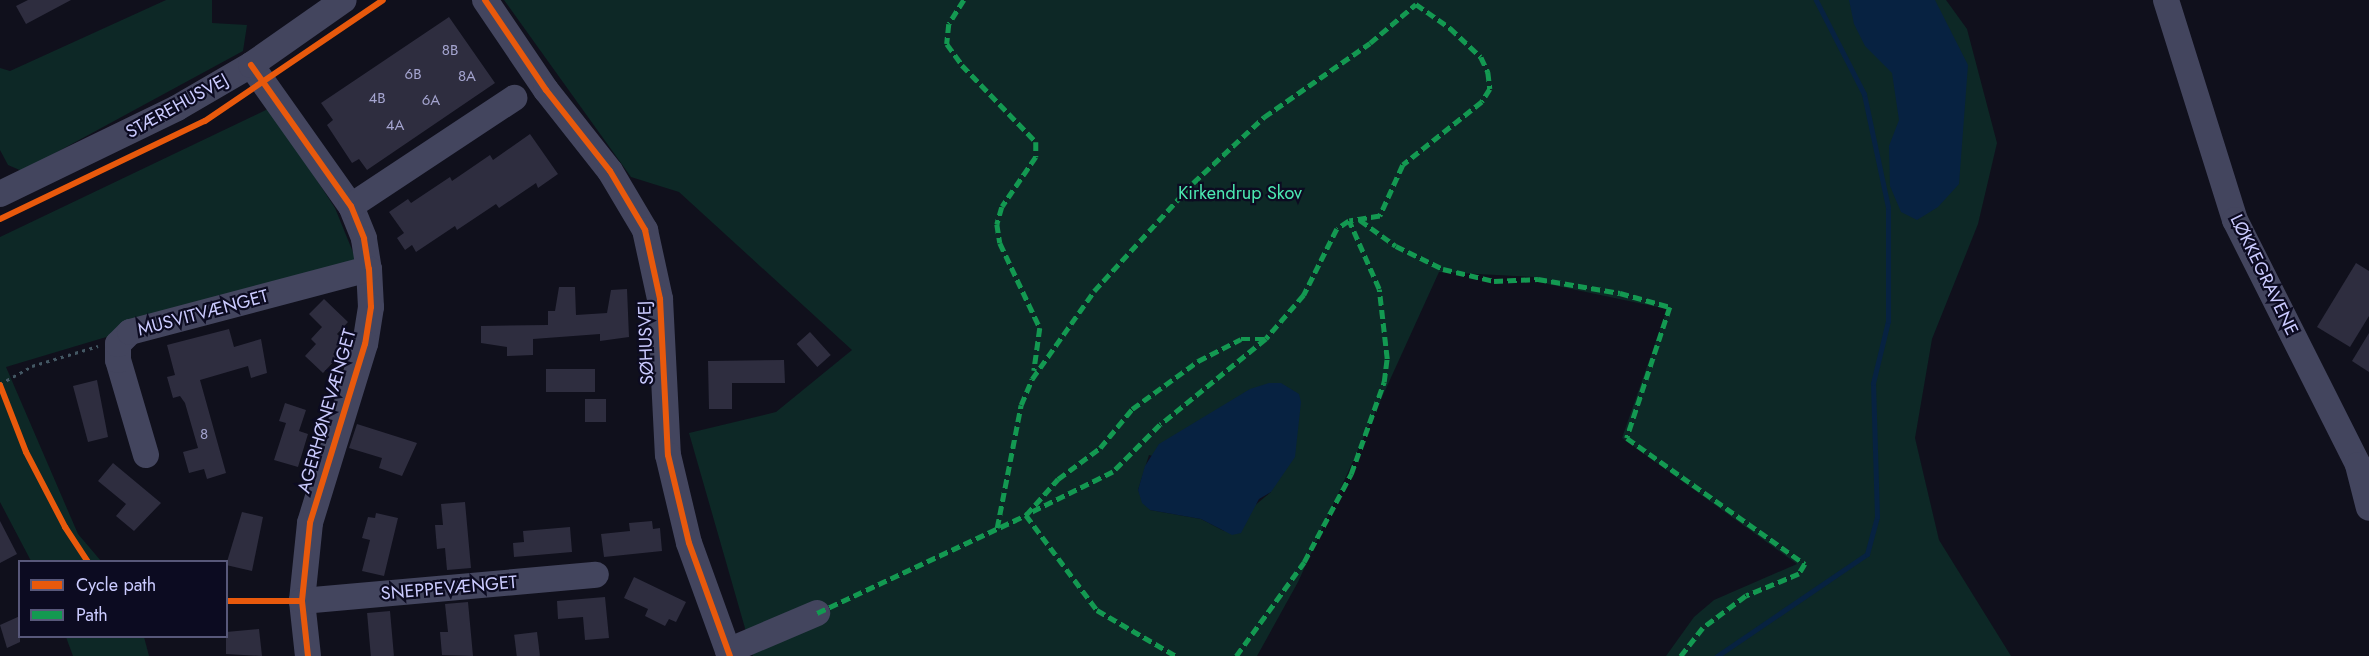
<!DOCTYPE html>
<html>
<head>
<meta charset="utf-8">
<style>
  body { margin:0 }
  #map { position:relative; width:2369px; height:656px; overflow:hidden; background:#10101c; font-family:Jost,sans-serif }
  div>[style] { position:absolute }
  .green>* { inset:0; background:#0d2826 }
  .water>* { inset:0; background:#072241 }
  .stream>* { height:5px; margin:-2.5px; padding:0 2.5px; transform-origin:2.5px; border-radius:2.5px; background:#072241 }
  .building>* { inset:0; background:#2e2d3f; transform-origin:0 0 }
  .path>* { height:3px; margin-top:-1.5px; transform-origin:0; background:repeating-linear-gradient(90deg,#435763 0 3px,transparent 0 7.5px) }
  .minor>* { height:26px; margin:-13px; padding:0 13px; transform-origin:13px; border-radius:13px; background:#43455e }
  .quiet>* { height:4.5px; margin-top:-2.25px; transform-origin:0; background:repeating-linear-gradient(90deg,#139951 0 9px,transparent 0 13.5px) }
  .cycleway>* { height:6px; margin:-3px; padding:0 3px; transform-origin:3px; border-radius:3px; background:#e8590c }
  span { translate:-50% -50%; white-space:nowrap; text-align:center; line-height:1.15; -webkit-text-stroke:4.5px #0c0b21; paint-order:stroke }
  .number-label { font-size:15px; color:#a4a4cf }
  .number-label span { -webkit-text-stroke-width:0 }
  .street-label { font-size:18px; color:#cbcbff }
  .park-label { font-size:18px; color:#4ceab2 }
  .legend { position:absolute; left:18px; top:560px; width:210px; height:78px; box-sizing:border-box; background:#0c0b21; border:2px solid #58587a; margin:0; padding:8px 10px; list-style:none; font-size:18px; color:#cbcbff }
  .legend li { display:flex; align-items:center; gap:12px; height:30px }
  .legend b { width:30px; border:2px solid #58587a }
</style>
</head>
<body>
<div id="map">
  <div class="green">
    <div style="clip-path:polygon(166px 0,212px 0,212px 23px,247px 25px,243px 51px,22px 171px,8px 165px,0 150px,0 68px,10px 71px)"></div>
    <div style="clip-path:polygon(evenodd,504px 0,1946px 0,1967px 29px,1997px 143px,1978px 224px,1932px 339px,1915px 438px,1939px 540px,2011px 656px,1666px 656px,1694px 617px,1714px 600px,1797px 564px,1622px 438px,1667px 309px,1538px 282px,1534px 277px,1439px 272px,1298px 582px,1257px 656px,753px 656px,689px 433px,776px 412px,852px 350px,679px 192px,631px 177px,504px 0,1149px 455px,1271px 492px,1224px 531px,1201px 519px,1150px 510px,1138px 490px,1149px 455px)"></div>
    <div style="clip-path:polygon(270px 108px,335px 208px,357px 262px,6px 367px,78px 534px,101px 561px,31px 561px,0 502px,0 237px)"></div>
    <div style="clip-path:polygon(66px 637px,144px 637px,149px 656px,73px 656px)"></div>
  </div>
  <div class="water">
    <div style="clip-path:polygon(1849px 0,1935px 0,1968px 65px,1959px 184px,1938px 207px,1917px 220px,1901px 212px,1890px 186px,1889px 146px,1899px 120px,1892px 73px,1865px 46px,1854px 24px)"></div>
    <div style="clip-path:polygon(1269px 383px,1281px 383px,1299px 394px,1301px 402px,1295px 457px,1271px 492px,1259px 499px,1241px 533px,1232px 535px,1201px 519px,1150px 510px,1142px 503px,1138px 490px,1145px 466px,1159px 444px,1250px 389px)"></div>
  </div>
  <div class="stream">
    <div style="left:1717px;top:656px;width:181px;rotate:-34.2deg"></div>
    <div style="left:1867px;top:554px;width:38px;rotate:-75deg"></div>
    <div style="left:1877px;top:517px;width:134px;rotate:-91.7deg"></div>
    <div style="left:1873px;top:383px;width:64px;rotate:-76.4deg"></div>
    <div style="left:1888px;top:321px;width:114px;rotate:-90deg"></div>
    <div style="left:1888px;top:207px;width:116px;rotate:-102deg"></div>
    <div style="left:1864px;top:94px;width:106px;rotate:-117.1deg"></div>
  </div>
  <div class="building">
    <div style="clip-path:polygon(28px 0,71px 0,26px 24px,16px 6px)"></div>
    <div style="clip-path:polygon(449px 17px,495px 83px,367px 170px,359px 159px,352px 163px,327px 125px,333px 120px,321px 103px)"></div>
    <div style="clip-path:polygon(530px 134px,558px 174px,538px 188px,536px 183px,499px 208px,496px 204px,457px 230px,455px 226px,416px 252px,412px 245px,405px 250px,397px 238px,404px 233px,389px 212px,408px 199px,411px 203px,450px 177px,452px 181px,490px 155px,493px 160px)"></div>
    <div style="clip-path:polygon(2356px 263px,2369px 271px,2369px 316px,2350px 347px,2317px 327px)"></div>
    <div style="clip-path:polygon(559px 287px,575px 287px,576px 315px,607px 313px,611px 290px,627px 289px,629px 337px,600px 341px,600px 334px,533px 339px,533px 355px,507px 356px,507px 347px,481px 343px,481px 326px,548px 325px,548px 311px,555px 311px)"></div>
    <div style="clip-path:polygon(324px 299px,348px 322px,337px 334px,345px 342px,333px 354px,337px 358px,323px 373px,305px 356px,316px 344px,311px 339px,322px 327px,309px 314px)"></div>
    <div style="clip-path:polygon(229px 329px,234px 347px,261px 339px,267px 373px,251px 378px,248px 366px,200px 380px,226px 473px,207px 479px,204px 469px,189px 473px,183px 452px,198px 448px,185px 403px,180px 396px,173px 398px,167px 377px,175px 375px,167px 345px)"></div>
    <div style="left:810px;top:332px;width:31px;height:18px;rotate:48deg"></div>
    <div style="clip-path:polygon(2369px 333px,2369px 372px,2352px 361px)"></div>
    <div style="clip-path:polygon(784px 360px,785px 383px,732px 383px,732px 409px,709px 409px,708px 361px)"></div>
    <div style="left:595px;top:369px;width:23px;height:49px;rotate:90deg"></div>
    <div style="clip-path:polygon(97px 380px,108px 437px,88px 442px,73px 386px)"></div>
    <div style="left:606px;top:399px;width:23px;height:21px;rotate:90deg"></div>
    <div style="clip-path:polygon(285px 403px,306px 410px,299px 431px,308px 434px,298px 467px,274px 460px,286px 423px,279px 421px)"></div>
    <div style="clip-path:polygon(357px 424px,417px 443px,402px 476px,379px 468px,382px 458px,349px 448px)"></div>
    <div style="clip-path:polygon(113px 463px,161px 503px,134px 531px,116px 516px,126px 504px,98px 481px)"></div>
    <div style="clip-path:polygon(465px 502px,471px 568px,447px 570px,445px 548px,437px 549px,435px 525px,443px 525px,441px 504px)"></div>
    <div style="clip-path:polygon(242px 512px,263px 517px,252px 571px,226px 565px)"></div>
    <div style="clip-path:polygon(376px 513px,398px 518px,384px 576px,362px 571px,370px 540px,362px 538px,368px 517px,375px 518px)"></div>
    <div style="clip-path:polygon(0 521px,17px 554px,0 563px)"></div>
    <div style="clip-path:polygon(652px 521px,653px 529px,660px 528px,662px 551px,604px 557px,601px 534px,630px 531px,629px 523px)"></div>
    <div style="clip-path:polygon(570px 527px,572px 552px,514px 557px,513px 543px,524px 542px,523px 531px)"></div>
    <div style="clip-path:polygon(634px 577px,686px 602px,676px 622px,669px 619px,665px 626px,645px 616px,648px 609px,624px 598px)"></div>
    <div style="clip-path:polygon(605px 597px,609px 638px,585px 640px,583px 617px,558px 619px,557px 601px)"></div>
    <div style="clip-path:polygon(468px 602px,473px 656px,442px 655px,440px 632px,448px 632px,445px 604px)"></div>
    <div style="left:390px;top:611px;width:45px;height:23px;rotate:85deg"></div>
    <div style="clip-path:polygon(20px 616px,20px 642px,7px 648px,0 625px)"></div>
    <div style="clip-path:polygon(259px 629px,262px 656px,226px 654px,226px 632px)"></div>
    <div style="left:537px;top:632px;width:24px;height:23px;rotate:83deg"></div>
  </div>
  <div class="path">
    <div style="left:0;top:384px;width:37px;rotate:-29deg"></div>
    <div style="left:32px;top:366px;width:69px;rotate:-16.9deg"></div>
  </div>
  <div class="minor">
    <div style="left:485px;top:0;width:109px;rotate:55.9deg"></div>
    <div style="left:546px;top:90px;width:103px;rotate:51.7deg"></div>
    <div style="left:610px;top:171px;width:69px;rotate:59.3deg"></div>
    <div style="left:645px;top:230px;width:71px;rotate:77.7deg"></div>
    <div style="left:660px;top:299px;width:156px;rotate:87.1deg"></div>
    <div style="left:668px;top:455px;width:90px;rotate:76.6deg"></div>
    <div style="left:689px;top:543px;width:120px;rotate:70.1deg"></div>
    <div style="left:2166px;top:0;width:231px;rotate:72.6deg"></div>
    <div style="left:2235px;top:220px;width:274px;rotate:63.3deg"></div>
    <div style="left:2358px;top:465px;width:44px;rotate:75.7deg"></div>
    <div style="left:251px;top:65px;width:173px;rotate:54.7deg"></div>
    <div style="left:351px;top:206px;width:35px;rotate:68deg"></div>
    <div style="left:364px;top:239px;width:30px;rotate:81deg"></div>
    <div style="left:369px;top:269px;width:38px;rotate:87deg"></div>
    <div style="left:371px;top:307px;width:37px;rotate:99deg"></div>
    <div style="left:365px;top:344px;width:187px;rotate:107.1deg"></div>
    <div style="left:310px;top:523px;width:78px;rotate:95.9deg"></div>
    <div style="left:302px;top:601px;width:55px;rotate:83.8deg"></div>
    <div style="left:0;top:194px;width:197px;rotate:-25.9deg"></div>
    <div style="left:177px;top:108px;width:86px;rotate:-30.2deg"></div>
    <div style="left:251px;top:65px;width:113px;rotate:-35deg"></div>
    <div style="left:351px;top:206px;width:196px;rotate:-33.5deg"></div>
    <div style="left:146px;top:455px;width:99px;rotate:-106.4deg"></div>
    <div style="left:118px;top:360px;width:16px;rotate:-90deg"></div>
    <div style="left:118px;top:344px;width:17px;rotate:-45deg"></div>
    <div style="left:130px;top:332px;width:247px;rotate:-14.8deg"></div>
    <div style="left:302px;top:601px;width:295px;rotate:-5.1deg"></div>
    <div style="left:728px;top:651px;width:97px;rotate:-23.1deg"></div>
  </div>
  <div class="quiet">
    <div style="left:964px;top:0;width:28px;rotate:122deg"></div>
    <div style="left:949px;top:24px;width:20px;rotate:96deg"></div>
    <div style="left:947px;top:44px;width:26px;rotate:54deg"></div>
    <div style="left:962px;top:65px;width:107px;rotate:46.1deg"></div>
    <div style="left:1036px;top:142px;width:15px;rotate:90deg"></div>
    <div style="left:1036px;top:157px;width:60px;rotate:124.2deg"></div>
    <div style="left:1002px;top:207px;width:18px;rotate:106deg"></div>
    <div style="left:997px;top:224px;width:19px;rotate:81deg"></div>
    <div style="left:1000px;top:243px;width:94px;rotate:64.8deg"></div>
    <div style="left:1040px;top:328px;width:43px;rotate:97.9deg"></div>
    <div style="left:1360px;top:220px;width:44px;rotate:35.8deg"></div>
    <div style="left:1396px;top:246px;width:52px;rotate:26.1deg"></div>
    <div style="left:1443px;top:269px;width:52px;rotate:13.2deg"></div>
    <div style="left:1494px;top:281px;width:44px;rotate:-2.6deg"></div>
    <div style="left:1538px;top:279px;width:83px;rotate:9.7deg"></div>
    <div style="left:1620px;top:293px;width:52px;rotate:15.6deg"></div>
    <div style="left:1670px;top:307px;width:138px;rotate:108.2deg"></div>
    <div style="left:1627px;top:438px;width:218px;rotate:35.3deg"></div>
    <div style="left:1805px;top:564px;width:12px;rotate:121deg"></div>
    <div style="left:1799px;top:574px;width:57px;rotate:157.5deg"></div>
    <div style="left:1746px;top:596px;width:54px;rotate:143.3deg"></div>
    <div style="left:1703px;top:628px;width:36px;rotate:128deg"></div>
    <div style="left:997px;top:528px;width:125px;rotate:-79deg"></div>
    <div style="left:1021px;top:405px;width:28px;rotate:-67deg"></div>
    <div style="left:1032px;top:379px;width:108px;rotate:-54.8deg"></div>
    <div style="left:1094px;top:291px;width:147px;rotate:-47.5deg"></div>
    <div style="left:1193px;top:183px;width:97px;rotate:-42.9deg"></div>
    <div style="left:1264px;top:117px;width:129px;rotate:-34.9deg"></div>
    <div style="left:1370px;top:43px;width:60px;rotate:-40.3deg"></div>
    <div style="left:1416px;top:4px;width:42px;rotate:35.2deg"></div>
    <div style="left:1450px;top:28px;width:42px;rotate:43.1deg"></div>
    <div style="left:1481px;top:57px;width:17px;rotate:65deg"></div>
    <div style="left:1488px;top:72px;width:17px;rotate:83deg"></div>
    <div style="left:1490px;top:89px;width:15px;rotate:122deg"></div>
    <div style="left:1482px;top:102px;width:101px;rotate:141.4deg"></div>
    <div style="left:1403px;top:165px;width:56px;rotate:114.3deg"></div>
    <div style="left:1380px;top:216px;width:31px;rotate:171deg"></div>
    <div style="left:1349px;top:221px;width:14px;rotate:146deg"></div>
    <div style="left:1337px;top:229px;width:74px;rotate:116.6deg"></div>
    <div style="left:1304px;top:295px;width:58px;rotate:130.8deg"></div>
    <div style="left:1266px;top:339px;width:136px;rotate:140.9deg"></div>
    <div style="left:1160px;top:425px;width:66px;rotate:135deg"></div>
    <div style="left:1113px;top:472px;width:97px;rotate:153.7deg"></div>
    <div style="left:1026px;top:515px;width:119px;rotate:53.2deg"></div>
    <div style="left:1097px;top:610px;width:91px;rotate:30.2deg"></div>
    <div style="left:817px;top:613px;width:231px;rotate:-25.1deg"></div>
    <div style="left:1026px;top:515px;width:48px;rotate:-48.4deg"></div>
    <div style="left:1058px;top:479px;width:52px;rotate:-36.4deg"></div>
    <div style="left:1100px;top:448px;width:50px;rotate:-50.6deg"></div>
    <div style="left:1132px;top:409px;width:82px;rotate:-36deg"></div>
    <div style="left:1198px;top:361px;width:48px;rotate:-27.1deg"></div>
    <div style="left:1241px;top:339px;width:25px"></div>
    <div style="left:1236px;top:656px;width:116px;rotate:-54.1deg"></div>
    <div style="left:1304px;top:562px;width:100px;rotate:-61.9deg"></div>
    <div style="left:1351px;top:474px;width:98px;rotate:-70.3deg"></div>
    <div style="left:1384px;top:382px;width:23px;rotate:-83deg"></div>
    <div style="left:1387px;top:359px;width:70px;rotate:-96.5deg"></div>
    <div style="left:1379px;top:289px;width:74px;rotate:-113.8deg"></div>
  </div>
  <div class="cycleway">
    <div style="left:485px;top:0;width:109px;rotate:55.9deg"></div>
    <div style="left:546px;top:90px;width:103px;rotate:51.7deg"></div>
    <div style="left:610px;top:171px;width:69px;rotate:59.3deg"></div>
    <div style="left:645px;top:230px;width:71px;rotate:77.7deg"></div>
    <div style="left:660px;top:299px;width:156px;rotate:87.1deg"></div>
    <div style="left:668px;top:455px;width:90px;rotate:76.6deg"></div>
    <div style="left:689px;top:543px;width:120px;rotate:70.1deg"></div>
    <div style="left:251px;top:65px;width:173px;rotate:54.7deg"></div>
    <div style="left:351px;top:206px;width:35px;rotate:68deg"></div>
    <div style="left:364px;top:239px;width:30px;rotate:81deg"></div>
    <div style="left:369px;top:269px;width:38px;rotate:87deg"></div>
    <div style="left:371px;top:307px;width:37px;rotate:99deg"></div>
    <div style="left:365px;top:344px;width:187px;rotate:107.1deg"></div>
    <div style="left:310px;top:523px;width:78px;rotate:95.9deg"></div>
    <div style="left:302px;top:601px;width:55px;rotate:83.8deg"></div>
    <div style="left:0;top:219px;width:227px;rotate:-25.6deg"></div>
    <div style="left:205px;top:121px;width:215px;rotate:-34.2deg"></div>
    <div style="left:0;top:385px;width:72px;rotate:68.8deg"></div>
    <div style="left:26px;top:452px;width:85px;rotate:62.5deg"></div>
    <div style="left:65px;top:527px;width:42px;rotate:56.7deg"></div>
    <div style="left:226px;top:601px;width:76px"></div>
  </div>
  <div class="number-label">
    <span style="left:450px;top:51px">8B</span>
    <span style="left:413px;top:75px">6B</span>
    <span style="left:467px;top:77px">8A</span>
    <span style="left:377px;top:99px">4B</span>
    <span style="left:431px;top:101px">6A</span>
    <span style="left:395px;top:126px">4A</span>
    <span style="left:204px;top:435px">8</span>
  </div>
  <div class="street-label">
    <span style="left:177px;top:106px;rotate:-29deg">STÆREHUSVEJ</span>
    <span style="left:2264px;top:275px;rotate:64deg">LØKKEGRAVENE</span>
    <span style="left:203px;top:313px;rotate:-15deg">MUSVITVÆNGET</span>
    <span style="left:646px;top:343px;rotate:-92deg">SØHUSVEJ</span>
    <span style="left:327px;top:411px;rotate:-74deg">AGERHØNEVÆNGET</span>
    <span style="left:449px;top:588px;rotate:-5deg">SNEPPEVÆNGET</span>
  </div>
  <div class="park-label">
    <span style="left:1240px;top:193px">Kirkendrup Skov</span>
  </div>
  <ul class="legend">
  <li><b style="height:8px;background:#e8590c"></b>Cycle path</li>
  <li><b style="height:8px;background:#139951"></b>Path</li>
  </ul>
</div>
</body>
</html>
